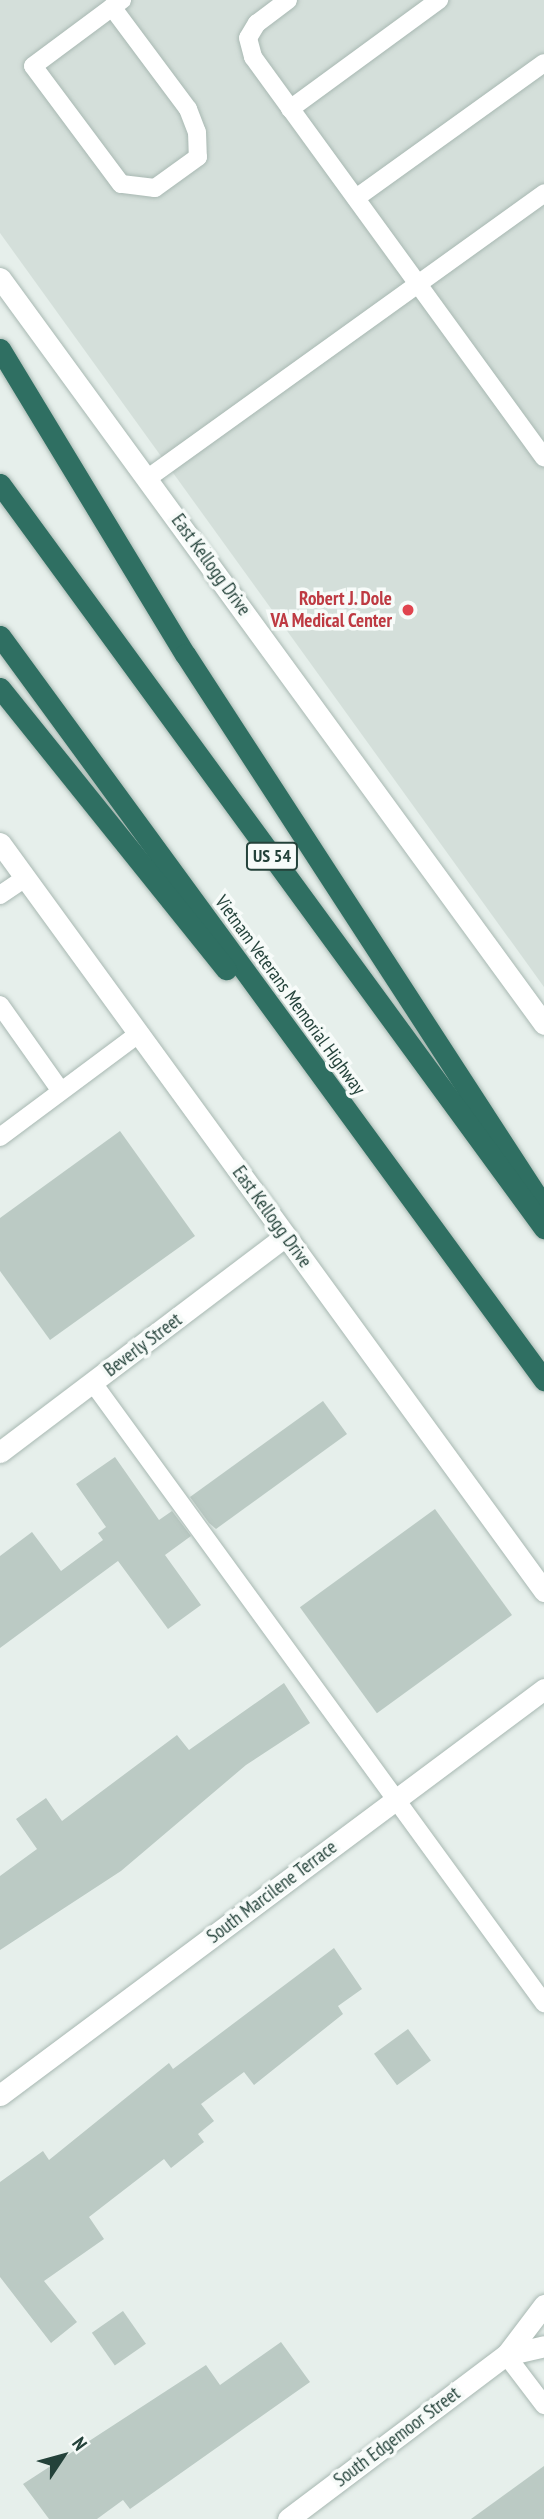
<!DOCTYPE html>
<html>
<head>
<meta charset="utf-8">
<style>
  body { margin:0 }
  #map { position:relative; width:544px; height:2519px; overflow:hidden; background:#e6efeb; font-family:"PT Sans Narrow",sans-serif }
  div>[style] { position:absolute }
  .built>* { inset:0; background:#d4dfda }
  .building>* { inset:0; background:#bbcac4; transform-origin:0 0 }
  .roads { filter:drop-shadow(0 0 2px #a8b8b2) drop-shadow(0 0 2px #a8b8b2) }
  .lane>* { height:18px; margin:-9px; padding:0 9px; transform-origin:9px; border-radius:9px; background:#fff }
  .street>* { height:21px; margin:-10.5px; padding:0 10.5px; transform-origin:10.5px; border-radius:10.5px; background:#fff }
  .secondary>* { height:21px; margin:-10.5px; padding:0 10.5px; transform-origin:10.5px; border-radius:10.5px; background:#fff }
  .highway>* { height:21px; margin:-10.5px; padding:0 10.5px; transform-origin:10.5px; border-radius:10.5px; background:#2f6f62 }
  .dots>* { width:19px; height:19px; translate:-50% -50%; box-sizing:border-box; border:4px solid #f7fbf9; border-radius:50% }
  span { translate:-50% -50%; white-space:nowrap; text-align:center; line-height:1.15; -webkit-text-stroke:7px #f7fbf9; paint-order:stroke }
  .shield-label span { padding:2px 5px; background:#f7fbf9; border:2px solid; border-radius:5px; -webkit-text-stroke-width:0 }
  .shield-label { font-size:18px; color:#24423a; font-weight:700 }
  .street-label { font-size:19px; color:#24423a }
  .health-label { font-size:19px; color:#be3a42; font-weight:700 }
  .right { translate:-100% -50%; text-align:right }
  .north { position:absolute; left:28px; top:2421px; width:70px; height:70px; -webkit-text-stroke:5px #f7fbf9; paint-order:stroke; rotate:54deg; font-size:19px; font-weight:700; line-height:28px; text-align:center; color:#24423a }
  .north::after { content:''; display:block; margin:auto; width:24px; height:32px; background:#24423a; clip-path:polygon(50% 0,100% 100%,50% 72%,0 100%) }
</style>
</head>
<body>
<div id="map">
  <div class="built">
    <div style="clip-path:polygon(0 0,544px 0,544px 987px,0 233px)"></div>
  </div>
  <div class="building">
    <div style="clip-path:polygon(120px 1131px,195px 1236px,50px 1340px,0 1271px,0 1218px)"></div>
    <div style="clip-path:polygon(323px 1401px,347px 1434px,216px 1529px,209px 1523px,190px 1497px)"></div>
    <div style="clip-path:polygon(115px 1457px,159px 1520px,172px 1511px,191px 1536px,165px 1555px,201px 1605px,168px 1629px,118px 1561px,0 1648px,0 1556px,32px 1532px,61px 1571px,103px 1540px,98px 1533px,106px 1527px,76px 1484px)"></div>
    <div style="left:435px;top:1509px;width:131px;height:167px;rotate:54deg"></div>
    <div style="clip-path:polygon(284px 1683px,310px 1723px,246px 1765px,121px 1871px,0 1950px,0 1876px,37px 1849px,16px 1819px,46px 1798px,62px 1821px,177px 1735px,189px 1750px)"></div>
    <div style="clip-path:polygon(334px 1948px,362px 1989px,338px 2006px,343px 2014px,254px 2085px,244px 2072px,201px 2104px,214px 2121px,198px 2134px,204px 2142px,171px 2168px,164px 2159px,89px 2217px,104px 2239px,44px 2281px,77px 2322px,51px 2343px,0 2277px,0 2182px,43px 2151px,49px 2160px,169px 2063px,173px 2069px)"></div>
    <div style="left:408px;top:2029px;width:39px;height:42px;rotate:54deg"></div>
    <div style="left:123px;top:2311px;width:40px;height:38px;rotate:55deg"></div>
    <div style="clip-path:polygon(281px 2342px,310px 2382px,130px 2509px,123px 2500px,97px 2519px,49px 2519px,23px 2484px,206px 2365px,220px 2385px)"></div>
    <div style="clip-path:polygon(544px 2466px,544px 2519px,471px 2519px)"></div>
  </div>
  <div class="roads">
    <div class="lane">
      <div style="left:288px;top:0;width:39px;rotate:143deg"></div>
      <div style="left:257px;top:23px;width:17px;rotate:121deg"></div>
      <div style="left:248px;top:38px;width:20px;rotate:75deg"></div>
      <div style="left:253px;top:57px;width:495px;rotate:54deg"></div>
      <div style="left:112px;top:7px;width:127px;rotate:53.3deg"></div>
      <div style="left:188px;top:109px;width:25px;rotate:69deg"></div>
      <div style="left:197px;top:132px;width:25px;rotate:88deg"></div>
      <div style="left:198px;top:157px;width:53px;rotate:144.2deg"></div>
      <div style="left:155px;top:188px;width:34px;rotate:-173deg"></div>
      <div style="left:121px;top:184px;width:147px;rotate:-126.7deg"></div>
      <div style="left:33px;top:66px;width:111px;rotate:-36.6deg"></div>
      <div style="left:290px;top:109px;width:185px;rotate:-36.2deg"></div>
      <div style="left:356px;top:198px;width:231px;rotate:-35.7deg"></div>
      <div style="left:148px;top:478px;width:488px;rotate:-35.7deg"></div>
      <div style="left:0;top:895px;width:30px;rotate:-34deg"></div>
      <div style="left:0;top:1005px;width:105px;rotate:54.7deg"></div>
      <div style="left:0;top:1137px;width:172px;rotate:-36.7deg"></div>
      <div style="left:93px;top:1383px;width:767px;rotate:53.97deg"></div>
      <div style="left:506px;top:2355px;width:63px;rotate:52.8deg"></div>
    </div>
    <div class="street">
      <div style="left:0;top:1452px;width:358px;rotate:-37.1deg"></div>
      <div style="left:0;top:2095px;width:679px;rotate:-36.73deg"></div>
    </div>
    <div class="secondary">
      <div style="left:0;top:278px;width:923px;rotate:53.9deg"></div>
      <div style="left:0;top:843px;width:925px;rotate:53.97deg"></div>
      <div style="left:506px;top:2355px;width:39px;rotate:-13deg"></div>
      <div style="left:288px;top:2519px;width:273px;rotate:-37deg"></div>
      <div style="left:506px;top:2355px;width:63px;rotate:-52.8deg"></div>
    </div>
    <div class="highway">
      <div style="left:0;top:349px;width:357px;rotate:58.8deg"></div>
      <div style="left:185px;top:654px;width:659px;rotate:57.01deg"></div>
      <div style="left:0;top:484px;width:922px;rotate:53.83deg"></div>
      <div style="left:0;top:636px;width:922px;rotate:53.83deg"></div>
      <div style="left:0;top:688px;width:361px;rotate:51.2deg"></div>
    </div>
  </div>
  <div class="dots">
    <div style="left:408px;top:610px;background:#e0444e"></div>
  </div>
  <div class="shield-label">
    <span style="left:272px;top:856px">US 54</span>
  </div>
  <div class="street-label">
    <span style="left:211px;top:565px;rotate:54deg">East Kellogg Drive</span>
    <span style="left:290px;top:995px;rotate:54deg">Vietnam Veterans Memorial Highway</span>
    <span style="left:272px;top:1217px;rotate:54deg">East Kellogg Drive</span>
    <span style="left:143px;top:1345px;rotate:-37deg">Beverly Street</span>
    <span style="left:272px;top:1892px;rotate:-37deg">South Marcilene Terrace</span>
    <span style="left:397px;top:2437px;rotate:-37deg">South Edgemoor Street</span>
  </div>
  <div class="health-label">
    <span class="right" style="left:392px;top:610px">Robert J. Dole<br>VA Medical Center</span>
  </div>
  <div class="north">N</div>
</div>
</body>
</html>
